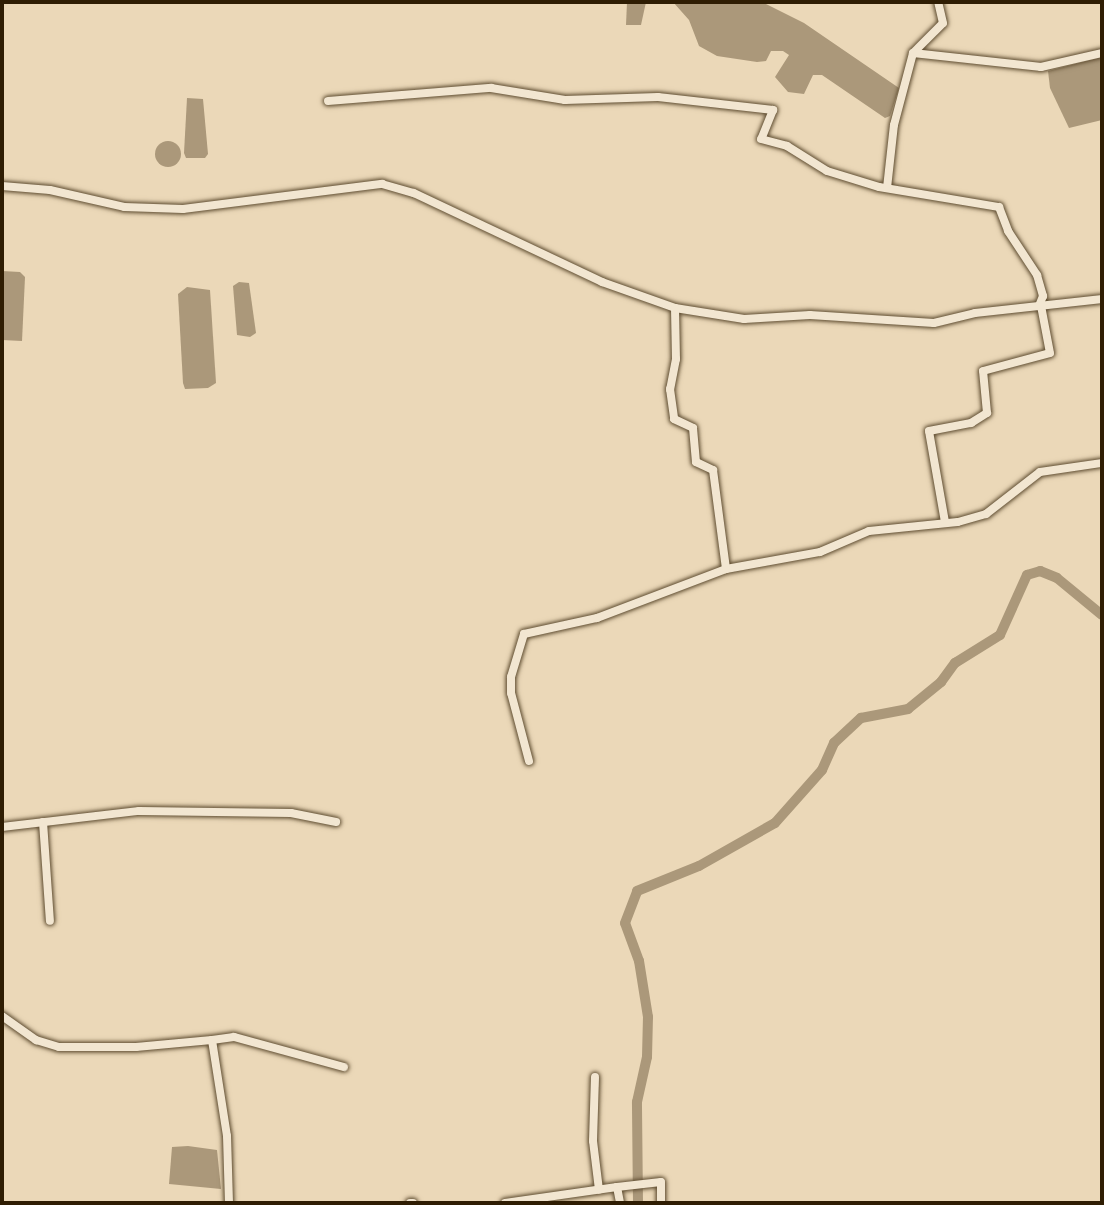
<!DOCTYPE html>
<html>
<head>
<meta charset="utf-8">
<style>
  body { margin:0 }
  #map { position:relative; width:1104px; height:1205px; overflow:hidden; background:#ebd8b8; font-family:Alegreya,serif }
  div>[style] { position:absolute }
  .water>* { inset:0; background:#ab987a }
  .round { border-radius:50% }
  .river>* { height:10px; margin:-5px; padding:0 5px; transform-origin:5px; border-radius:5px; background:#ab987a }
  .roads { filter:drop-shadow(0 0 2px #5e4c30) drop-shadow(0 0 2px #5e4c30) }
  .minor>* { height:8px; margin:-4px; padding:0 4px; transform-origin:4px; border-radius:4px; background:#f2e6d1 }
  span { translate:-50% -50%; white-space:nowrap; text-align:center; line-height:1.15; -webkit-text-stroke:7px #f2e6d1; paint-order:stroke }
  .frame { position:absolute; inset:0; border:4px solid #2f1d03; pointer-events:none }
</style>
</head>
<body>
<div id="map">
  <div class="water">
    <div style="clip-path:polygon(627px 2px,646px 2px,641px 25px,626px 25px)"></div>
    <div style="clip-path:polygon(673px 2px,762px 2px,804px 23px,899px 88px,890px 116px,885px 118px,822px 75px,813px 75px,804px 94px,788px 92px,775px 77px,789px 55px,783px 51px,771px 51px,766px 61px,757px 62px,717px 56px,699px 46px,689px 20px)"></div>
    <div style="clip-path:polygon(1102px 57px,1102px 120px,1069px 128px,1050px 88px,1048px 71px)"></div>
    <div style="clip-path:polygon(187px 98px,203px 99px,208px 154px,205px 158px,186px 158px,184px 153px)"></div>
    <div class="round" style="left:155px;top:141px;width:26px;height:26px"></div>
    <div style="clip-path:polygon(2px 271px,20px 272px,25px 277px,22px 341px,2px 340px)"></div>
    <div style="clip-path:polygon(239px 282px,249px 283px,256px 333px,250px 337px,237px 335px,233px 286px)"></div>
    <div style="clip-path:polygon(187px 287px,210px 290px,216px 383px,208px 388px,185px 389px,183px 383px,178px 294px)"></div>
    <div style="clip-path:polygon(188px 1146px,217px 1150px,221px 1189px,169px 1184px,172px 1147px)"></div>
  </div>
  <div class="river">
    <div style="left:638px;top:1203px;width:101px;rotate:-90.6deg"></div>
    <div style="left:637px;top:1102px;width:46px;rotate:-77.5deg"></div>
    <div style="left:647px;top:1057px;width:40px;rotate:-88.6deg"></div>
    <div style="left:648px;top:1017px;width:57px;rotate:-99.1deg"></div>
    <div style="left:639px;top:961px;width:40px;rotate:-110.2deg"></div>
    <div style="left:625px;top:923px;width:34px;rotate:-69deg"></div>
    <div style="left:637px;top:891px;width:67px;rotate:-22deg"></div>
    <div style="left:699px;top:866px;width:87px;rotate:-29.5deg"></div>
    <div style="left:775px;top:823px;width:71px;rotate:-48.4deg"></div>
    <div style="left:822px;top:770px;width:30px;rotate:-66deg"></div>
    <div style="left:834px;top:743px;width:37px;rotate:-43deg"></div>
    <div style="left:861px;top:718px;width:48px;rotate:-10.8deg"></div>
    <div style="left:908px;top:709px;width:43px;rotate:-39.3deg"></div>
    <div style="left:941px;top:682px;width:24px;rotate:-54deg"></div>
    <div style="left:955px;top:663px;width:53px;rotate:-31.9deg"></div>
    <div style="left:1000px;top:635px;width:66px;rotate:-65.8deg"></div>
    <div style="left:1027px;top:575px;width:14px;rotate:-17deg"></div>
    <div style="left:1040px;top:571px;width:18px;rotate:22deg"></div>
    <div style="left:1057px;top:578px;width:58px;rotate:39.4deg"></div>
  </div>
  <div class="roads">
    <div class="minor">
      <div style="left:913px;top:53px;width:129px;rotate:6.2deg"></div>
      <div style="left:1041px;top:67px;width:63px;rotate:-12.9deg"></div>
      <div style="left:328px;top:101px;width:164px;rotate:-4.6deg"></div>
      <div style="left:491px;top:88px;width:75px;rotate:9.2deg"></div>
      <div style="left:565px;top:100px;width:93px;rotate:-1.8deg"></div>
      <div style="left:658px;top:97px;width:116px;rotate:6.4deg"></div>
      <div style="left:773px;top:110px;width:31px;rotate:112deg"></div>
      <div style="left:761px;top:139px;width:27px;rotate:15deg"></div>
      <div style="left:787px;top:146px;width:47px;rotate:32deg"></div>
      <div style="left:827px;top:171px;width:54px;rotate:17.1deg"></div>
      <div style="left:879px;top:187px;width:122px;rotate:9.5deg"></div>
      <div style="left:999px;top:207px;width:26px;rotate:69deg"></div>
      <div style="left:1008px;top:231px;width:53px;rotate:56.6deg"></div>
      <div style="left:1037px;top:275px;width:22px;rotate:74deg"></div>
      <div style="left:1043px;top:296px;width:11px;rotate:112deg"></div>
      <div style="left:2px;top:186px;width:48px;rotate:4.8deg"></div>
      <div style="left:50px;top:190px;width:76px;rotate:12.9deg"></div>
      <div style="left:124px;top:207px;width:59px;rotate:1.9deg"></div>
      <div style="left:183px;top:209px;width:201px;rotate:-7.2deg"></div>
      <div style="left:382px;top:184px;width:33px;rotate:16deg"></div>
      <div style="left:414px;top:193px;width:208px;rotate:25.3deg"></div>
      <div style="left:602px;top:282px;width:77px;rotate:19.6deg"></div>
      <div style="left:675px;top:308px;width:70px;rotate:9.1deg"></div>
      <div style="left:744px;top:319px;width:66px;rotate:-3.5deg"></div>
      <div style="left:810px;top:315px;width:124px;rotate:3.7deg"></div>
      <div style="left:934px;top:323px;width:42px;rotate:-13.7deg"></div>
      <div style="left:975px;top:313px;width:128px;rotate:-6.3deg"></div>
      <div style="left:887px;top:188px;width:63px;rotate:-83.7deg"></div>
      <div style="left:894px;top:125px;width:74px;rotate:-75.2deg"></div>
      <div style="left:913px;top:53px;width:42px;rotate:-45deg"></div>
      <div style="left:943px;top:23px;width:22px;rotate:-103deg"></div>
      <div style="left:675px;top:308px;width:51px;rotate:88.9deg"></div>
      <div style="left:676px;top:359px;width:31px;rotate:101deg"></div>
      <div style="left:670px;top:389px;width:30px;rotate:82deg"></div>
      <div style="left:674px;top:419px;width:21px;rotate:25deg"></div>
      <div style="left:693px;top:428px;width:34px;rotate:85deg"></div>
      <div style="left:696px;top:462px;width:19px;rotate:25deg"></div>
      <div style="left:713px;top:470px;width:100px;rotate:82.5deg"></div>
      <div style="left:945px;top:522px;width:92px;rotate:-100deg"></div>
      <div style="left:929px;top:431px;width:43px;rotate:-10.8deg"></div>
      <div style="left:971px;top:423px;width:19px;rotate:-32deg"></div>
      <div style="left:987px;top:413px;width:42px;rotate:-95.4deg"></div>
      <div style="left:983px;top:371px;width:69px;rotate:-15deg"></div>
      <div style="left:1050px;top:353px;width:48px;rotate:-100.8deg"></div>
      <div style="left:529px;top:761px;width:70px;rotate:-104.8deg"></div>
      <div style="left:511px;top:693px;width:16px;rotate:-90deg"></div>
      <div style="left:511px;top:677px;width:45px;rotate:-73.2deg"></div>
      <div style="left:524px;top:634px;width:75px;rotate:-12.4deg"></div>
      <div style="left:597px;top:618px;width:138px;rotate:-20.8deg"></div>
      <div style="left:726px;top:569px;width:96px;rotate:-10.3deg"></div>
      <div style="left:820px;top:552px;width:53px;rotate:-23.2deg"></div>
      <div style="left:869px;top:531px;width:89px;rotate:-5.8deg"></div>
      <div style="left:958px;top:522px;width:29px;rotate:-16deg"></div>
      <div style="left:986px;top:514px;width:68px;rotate:-37.9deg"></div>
      <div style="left:1040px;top:472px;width:63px;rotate:-8.3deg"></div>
      <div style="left:43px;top:822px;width:99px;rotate:86deg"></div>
      <div style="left:2px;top:827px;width:138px;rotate:-6.7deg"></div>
      <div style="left:139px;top:811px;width:152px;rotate:0.8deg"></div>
      <div style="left:291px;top:813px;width:46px;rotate:11.3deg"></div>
      <div style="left:2px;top:1016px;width:42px;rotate:35.2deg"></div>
      <div style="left:36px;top:1040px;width:24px;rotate:17deg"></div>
      <div style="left:59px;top:1047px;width:77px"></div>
      <div style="left:136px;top:1047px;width:76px;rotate:-5.3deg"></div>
      <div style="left:595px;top:1077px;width:64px;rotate:91.8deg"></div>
      <div style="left:593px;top:1141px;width:49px;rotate:83deg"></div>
      <div style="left:617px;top:1187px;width:44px;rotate:-6.5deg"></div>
      <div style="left:661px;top:1182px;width:21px;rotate:90deg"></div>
      <div style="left:229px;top:1203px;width:67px;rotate:-91.7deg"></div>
      <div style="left:227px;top:1136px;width:97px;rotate:-98.9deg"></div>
      <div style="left:212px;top:1040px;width:22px;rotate:-8deg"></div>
      <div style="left:234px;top:1037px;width:114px;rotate:15.3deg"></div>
      <div style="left:410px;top:1203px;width:3px"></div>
      <div style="left:505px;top:1203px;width:113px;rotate:-8.1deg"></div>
      <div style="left:617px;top:1187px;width:16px;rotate:79deg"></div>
    </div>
  </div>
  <div class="frame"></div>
</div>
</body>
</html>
